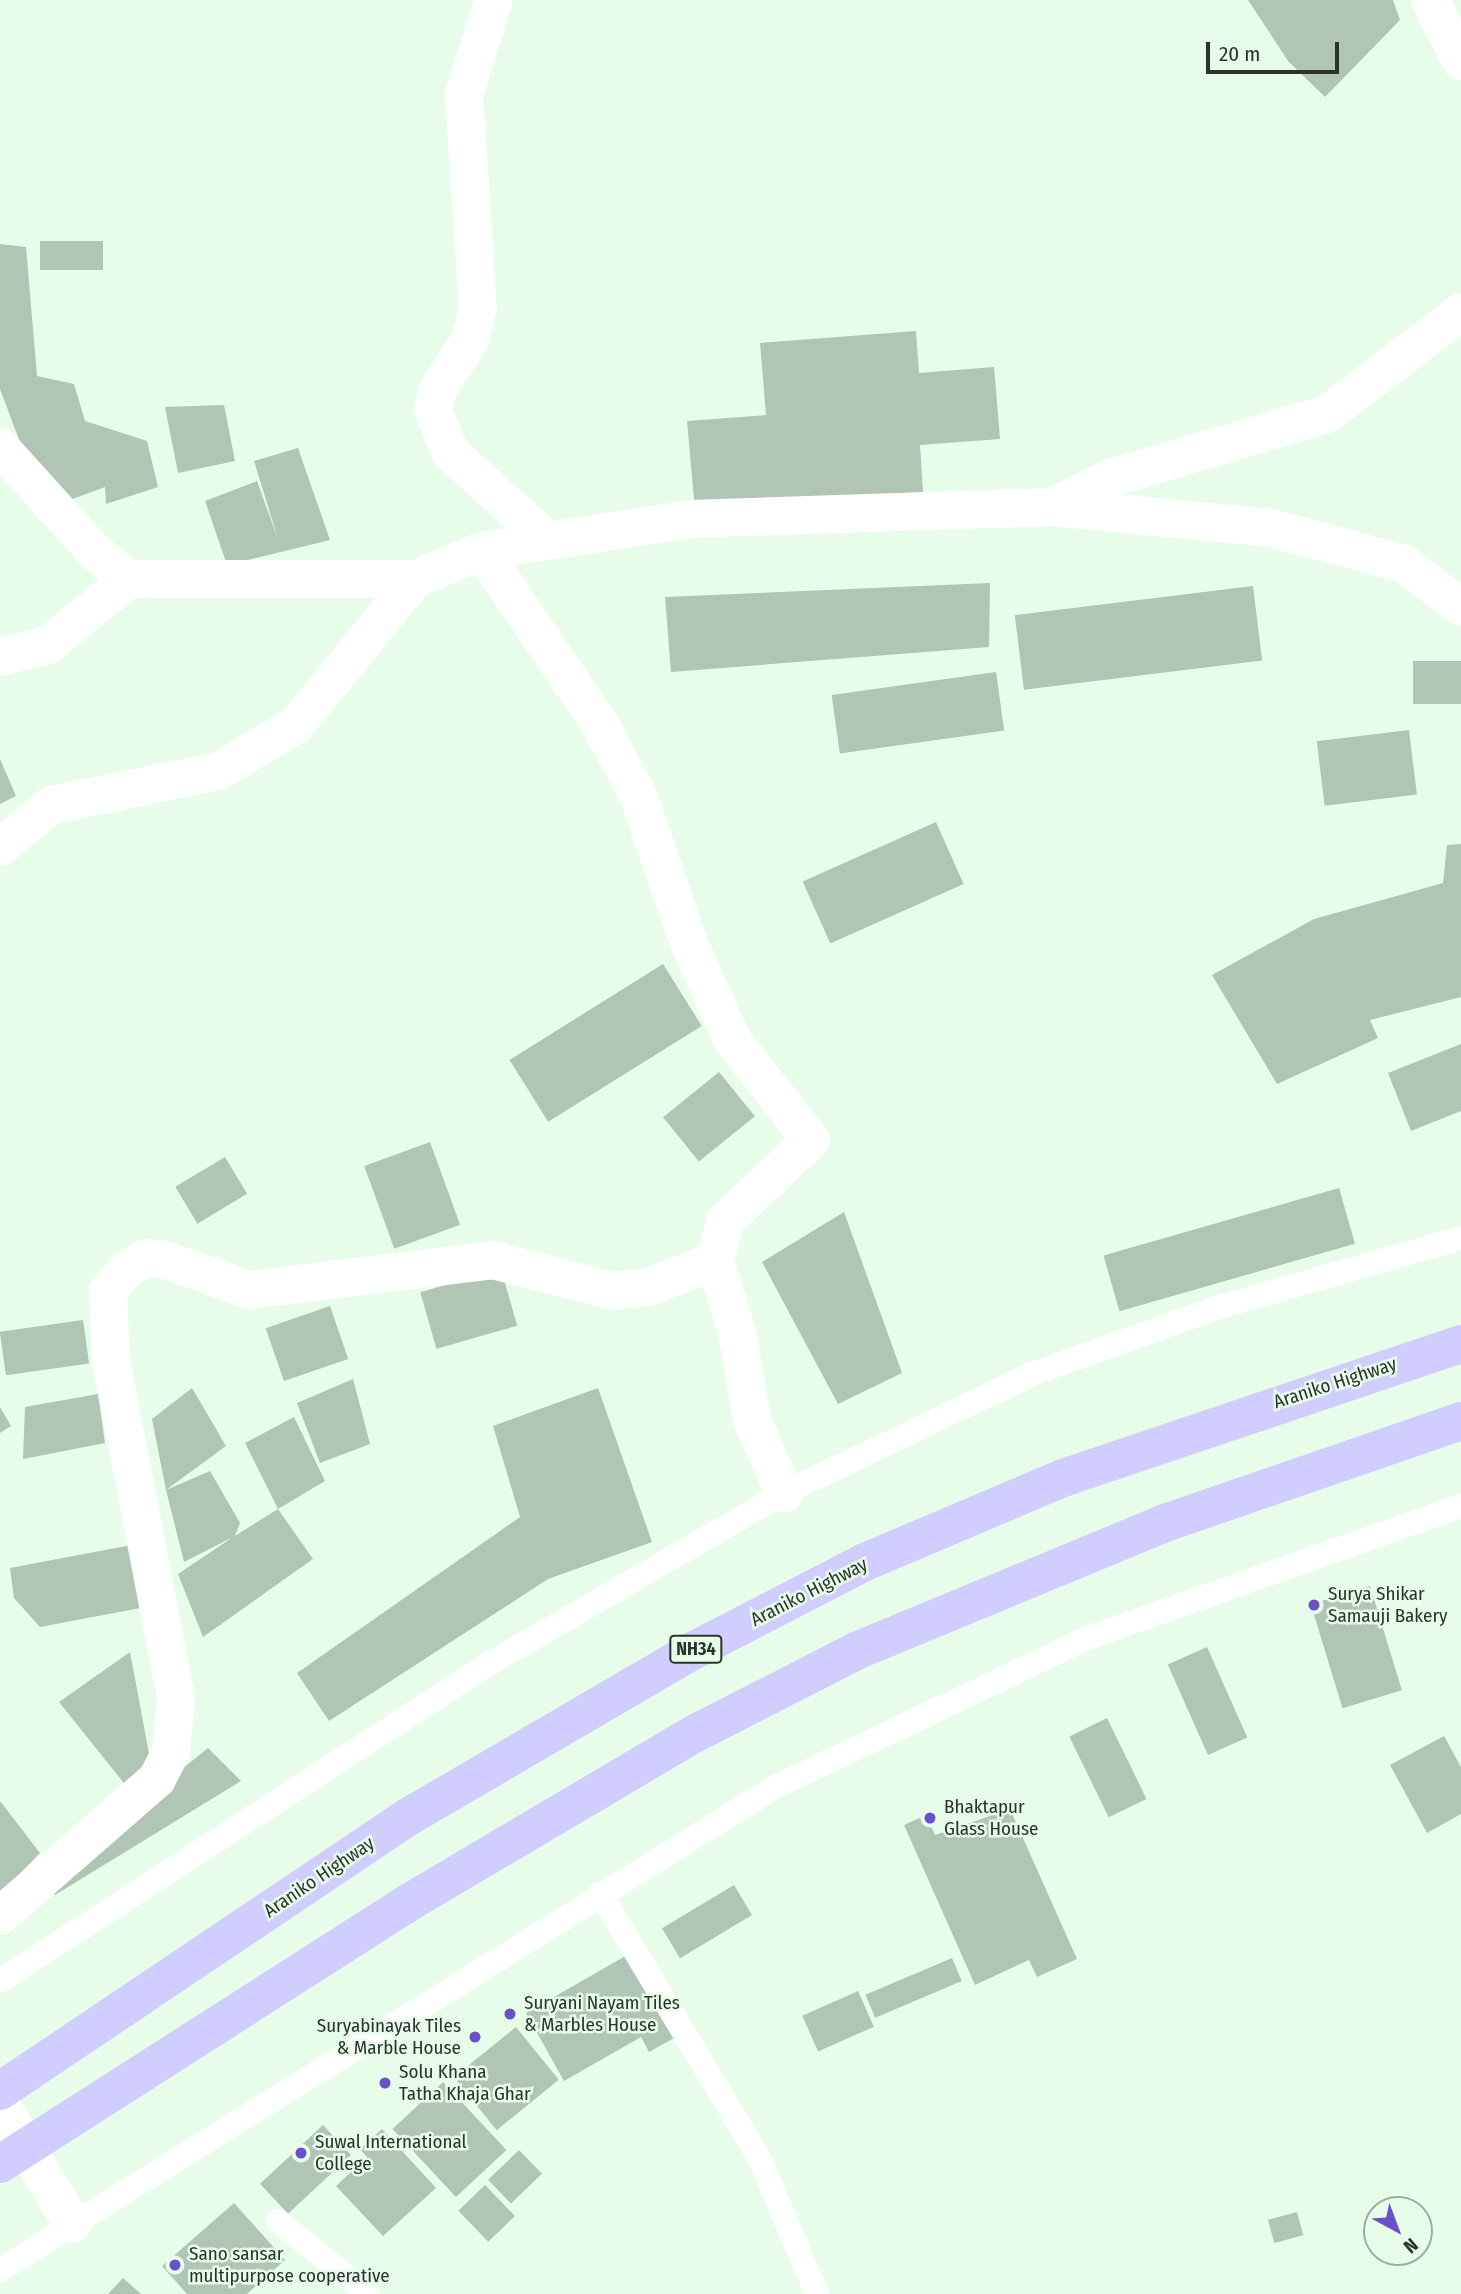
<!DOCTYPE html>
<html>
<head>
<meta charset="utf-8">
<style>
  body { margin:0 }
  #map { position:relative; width:1461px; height:2294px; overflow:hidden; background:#e7fdea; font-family:"Fira Sans Condensed",sans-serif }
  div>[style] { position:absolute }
  .building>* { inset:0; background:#b0c5b3; transform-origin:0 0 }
  .lane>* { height:24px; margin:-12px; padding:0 12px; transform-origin:12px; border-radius:12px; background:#fff }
  .street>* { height:38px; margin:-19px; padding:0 19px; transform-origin:19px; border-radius:19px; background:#fff }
  .highway>* { height:38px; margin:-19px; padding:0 19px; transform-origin:19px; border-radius:19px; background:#d0cefe }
  .dots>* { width:19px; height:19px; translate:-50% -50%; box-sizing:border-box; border:4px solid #e7fdea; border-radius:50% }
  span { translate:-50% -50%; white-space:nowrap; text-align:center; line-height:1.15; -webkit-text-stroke:5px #e7fdea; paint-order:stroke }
  .shield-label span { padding:2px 5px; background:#e7fdea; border:2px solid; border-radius:5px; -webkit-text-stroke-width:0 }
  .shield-label { font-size:18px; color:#2b332c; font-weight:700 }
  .street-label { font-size:19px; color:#2b332c }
  .poi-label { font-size:19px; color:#2b332c }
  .left { translate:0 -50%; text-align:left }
  .right { translate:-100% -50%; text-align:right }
  .north { position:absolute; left:1363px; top:2196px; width:70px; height:70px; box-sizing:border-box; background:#e7fdea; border:2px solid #9cac9e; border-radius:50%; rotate:139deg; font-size:19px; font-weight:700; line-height:28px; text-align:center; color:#2b332c }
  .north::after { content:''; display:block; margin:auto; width:24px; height:32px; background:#6951cb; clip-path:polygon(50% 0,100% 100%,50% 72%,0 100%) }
  .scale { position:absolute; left:1206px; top:42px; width:133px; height:32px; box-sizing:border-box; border:4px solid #2b332c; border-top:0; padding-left:9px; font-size:21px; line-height:24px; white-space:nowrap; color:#2b332c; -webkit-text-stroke:5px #e7fdea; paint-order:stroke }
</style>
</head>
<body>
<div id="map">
  <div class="building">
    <div style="clip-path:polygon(1248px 0,1393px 0,1400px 20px,1325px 97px,1288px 61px)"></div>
    <div style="left:103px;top:241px;width:29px;height:63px;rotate:90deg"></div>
    <div style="clip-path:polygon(0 244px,26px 247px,37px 376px,74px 384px,85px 421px,147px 441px,158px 487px,106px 504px,105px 487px,59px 504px,35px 482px,0 389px)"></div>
    <div style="clip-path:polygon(916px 331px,919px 373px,994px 367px,1000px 439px,920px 445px,923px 492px,695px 510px,687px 421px,766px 415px,760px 343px)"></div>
    <div style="clip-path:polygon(224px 405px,235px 461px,178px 473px,165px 407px)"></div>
    <div style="clip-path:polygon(298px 448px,330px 540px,227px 565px,205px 501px,257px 481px,278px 539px,254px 461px)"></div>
    <div style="clip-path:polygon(990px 583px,989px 647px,671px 672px,665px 597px)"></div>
    <div style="left:1253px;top:586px;width:75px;height:240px;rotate:83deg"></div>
    <div style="left:1461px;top:661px;width:43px;height:48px;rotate:90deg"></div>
    <div style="left:996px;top:672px;width:59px;height:166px;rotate:82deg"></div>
    <div style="left:1409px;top:730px;width:65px;height:93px;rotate:83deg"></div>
    <div style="clip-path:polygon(0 759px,16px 796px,0 804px)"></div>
    <div style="left:936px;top:822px;width:68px;height:146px;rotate:66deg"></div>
    <div style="clip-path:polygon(1461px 844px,1461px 997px,1370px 1020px,1378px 1038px,1277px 1084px,1212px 975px,1314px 919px,1443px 883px,1447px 845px)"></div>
    <div style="left:663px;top:964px;width:73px;height:181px;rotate:58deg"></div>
    <div style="clip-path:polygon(1461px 1044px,1461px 1111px,1411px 1131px,1388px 1073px)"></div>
    <div style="left:719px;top:1072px;width:57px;height:72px;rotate:51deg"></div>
    <div style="left:430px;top:1142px;width:88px;height:70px;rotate:70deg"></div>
    <div style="left:225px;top:1157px;width:43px;height:58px;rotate:59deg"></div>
    <div style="left:1339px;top:1188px;width:58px;height:245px;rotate:74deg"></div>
    <div style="clip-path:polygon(844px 1212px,902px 1373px,838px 1404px,762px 1262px)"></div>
    <div style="left:501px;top:1269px;width:59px;height:84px;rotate:74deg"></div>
    <div style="left:330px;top:1306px;width:56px;height:68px;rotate:71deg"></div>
    <div style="left:83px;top:1320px;width:44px;height:84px;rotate:82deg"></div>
    <div style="clip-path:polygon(353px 1379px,370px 1444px,320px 1463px,297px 1403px)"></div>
    <div style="clip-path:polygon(192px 1388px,226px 1446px,166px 1490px,210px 1471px,240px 1523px,235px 1536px,278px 1509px,245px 1443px,294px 1417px,325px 1481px,278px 1509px,313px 1559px,203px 1637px,178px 1574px,233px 1537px,184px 1562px,166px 1490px,152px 1419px)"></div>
    <div style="clip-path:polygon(598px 1388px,652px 1542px,548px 1579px,329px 1721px,297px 1673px,520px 1517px,493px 1426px)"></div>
    <div style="clip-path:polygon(98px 1394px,105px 1443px,23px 1459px,25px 1407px)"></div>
    <div style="clip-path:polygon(0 1407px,11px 1426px,0 1433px)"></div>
    <div style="clip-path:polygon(142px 1543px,151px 1606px,40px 1627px,14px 1598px,10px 1568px)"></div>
    <div style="left:1370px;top:1586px;width:109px;height:62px;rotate:73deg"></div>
    <div style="left:1207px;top:1647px;width:99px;height:43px;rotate:66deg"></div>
    <div style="clip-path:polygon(130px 1652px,153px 1775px,131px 1792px,59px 1702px)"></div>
    <div style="left:1107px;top:1718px;width:90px;height:42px;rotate:64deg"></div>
    <div style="clip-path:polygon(1444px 1736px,1461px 1767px,1461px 1814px,1427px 1833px,1390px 1765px)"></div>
    <div style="clip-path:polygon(208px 1748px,241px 1781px,55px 1895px,45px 1880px)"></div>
    <div style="clip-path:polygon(0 1801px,40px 1853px,0 1894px)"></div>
    <div style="clip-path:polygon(1010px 1809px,1077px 1959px,1037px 1977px,1029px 1960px,975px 1985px,904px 1825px,926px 1815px,935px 1835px)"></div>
    <div style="left:734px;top:1885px;width:35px;height:84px;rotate:59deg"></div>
    <div style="clip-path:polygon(629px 1954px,676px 2037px,649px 2052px,641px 2037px,564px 2081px,526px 2013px)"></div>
    <div style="left:952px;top:1958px;width:25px;height:94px;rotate:67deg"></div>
    <div style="left:858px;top:1991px;width:39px;height:61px;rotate:66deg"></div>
    <div style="left:516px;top:2027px;width:68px;height:80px;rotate:51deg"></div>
    <div style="left:443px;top:2082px;width:93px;height:69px;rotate:47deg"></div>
    <div style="left:323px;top:2125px;width:41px;height:86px;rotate:47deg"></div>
    <div style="clip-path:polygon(382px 2129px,436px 2188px,383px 2236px,336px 2186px,367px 2157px,360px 2149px)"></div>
    <div style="left:519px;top:2150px;width:33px;height:43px;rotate:46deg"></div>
    <div style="left:485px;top:2185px;width:43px;height:37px;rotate:46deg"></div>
    <div style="clip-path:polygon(234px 2203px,285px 2260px,247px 2294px,187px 2294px,162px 2266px)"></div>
    <div style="left:1297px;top:2212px;width:24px;height:30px;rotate:75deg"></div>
    <div style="clip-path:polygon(123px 2278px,141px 2294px,108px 2294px)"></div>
  </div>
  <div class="lane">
    <div style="left:600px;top:1893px;width:309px;rotate:59deg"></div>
    <div style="left:759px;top:2158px;width:148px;rotate:66.9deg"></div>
    <div style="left:0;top:1981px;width:581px;rotate:-32.98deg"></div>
    <div style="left:487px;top:1665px;width:343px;rotate:-30.1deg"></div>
    <div style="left:784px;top:1493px;width:275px;rotate:-25.6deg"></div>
    <div style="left:1032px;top:1374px;width:199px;rotate:-19.7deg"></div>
    <div style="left:1219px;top:1307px;width:252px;rotate:-15.9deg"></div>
    <div style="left:278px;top:2221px;width:116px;rotate:39deg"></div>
    <div style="left:0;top:2270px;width:913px;rotate:-31.93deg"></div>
    <div style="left:775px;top:1787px;width:347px;rotate:-25.5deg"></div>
    <div style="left:1088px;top:1638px;width:396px;rotate:-19.5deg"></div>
  </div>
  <div class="street">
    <div style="left:494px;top:0;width:99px;rotate:107.7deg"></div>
    <div style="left:464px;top:94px;width:214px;rotate:86.3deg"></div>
    <div style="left:478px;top:308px;width:33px;rotate:104deg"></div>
    <div style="left:470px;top:340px;width:59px;rotate:123.1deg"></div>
    <div style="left:438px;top:389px;width:22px;rotate:103deg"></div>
    <div style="left:433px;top:410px;width:45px;rotate:68deg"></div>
    <div style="left:450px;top:452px;width:132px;rotate:42.2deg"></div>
    <div style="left:1430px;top:0;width:68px;rotate:63.1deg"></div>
    <div style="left:0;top:447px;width:140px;rotate:47.9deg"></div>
    <div style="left:94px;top:551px;width:45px;rotate:38.7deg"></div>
    <div style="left:1053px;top:507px;width:65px;rotate:-26.6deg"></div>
    <div style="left:1111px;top:478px;width:225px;rotate:-16.5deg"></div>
    <div style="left:1327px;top:414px;width:168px;rotate:-37.3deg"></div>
    <div style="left:482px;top:551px;width:208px;rotate:55.8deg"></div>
    <div style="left:599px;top:723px;width:82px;rotate:61.6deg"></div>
    <div style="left:638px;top:795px;width:157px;rotate:71deg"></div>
    <div style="left:689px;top:943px;width:106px;rotate:66.1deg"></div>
    <div style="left:732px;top:1040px;width:127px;rotate:51.7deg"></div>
    <div style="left:811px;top:1140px;width:118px;rotate:136.7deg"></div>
    <div style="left:725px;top:1221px;width:41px;rotate:104deg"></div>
    <div style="left:715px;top:1261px;width:74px;rotate:72.8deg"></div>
    <div style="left:737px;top:1332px;width:89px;rotate:80.3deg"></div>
    <div style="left:752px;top:1420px;width:80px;rotate:66.3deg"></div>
    <div style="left:0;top:657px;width:49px;rotate:-14deg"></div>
    <div style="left:48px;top:645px;width:104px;rotate:-39.2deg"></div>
    <div style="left:129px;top:579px;width:286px"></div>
    <div style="left:415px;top:579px;width:73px;rotate:-22.7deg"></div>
    <div style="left:482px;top:551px;width:210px;rotate:-8.7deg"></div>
    <div style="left:690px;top:519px;width:363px;rotate:-1.9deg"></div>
    <div style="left:1053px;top:507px;width:219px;rotate:5.5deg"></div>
    <div style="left:1271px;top:528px;width:138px;rotate:15.1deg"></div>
    <div style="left:1404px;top:564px;width:71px;rotate:37deg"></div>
    <div style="left:0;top:847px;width:66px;rotate:-39.5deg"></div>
    <div style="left:51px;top:805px;width:171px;rotate:-11.4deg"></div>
    <div style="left:219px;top:771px;width:90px;rotate:-30.9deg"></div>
    <div style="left:296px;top:725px;width:188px;rotate:-50.8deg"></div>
    <div style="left:0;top:1916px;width:208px;rotate:-41.1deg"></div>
    <div style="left:157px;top:1779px;width:30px;rotate:-63deg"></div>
    <div style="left:171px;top:1752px;width:54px;rotate:-84.7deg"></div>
    <div style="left:176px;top:1698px;width:343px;rotate:-100.9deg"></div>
    <div style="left:111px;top:1361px;width:70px;rotate:-92.5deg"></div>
    <div style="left:108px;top:1291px;width:28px;rotate:-49deg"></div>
    <div style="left:126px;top:1270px;width:22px;rotate:-32deg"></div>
    <div style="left:145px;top:1258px;width:21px;rotate:5deg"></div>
    <div style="left:166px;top:1260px;width:88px;rotate:19.9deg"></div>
    <div style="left:249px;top:1290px;width:246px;rotate:-7deg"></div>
    <div style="left:493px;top:1260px;width:122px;rotate:14.7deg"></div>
    <div style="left:611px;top:1291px;width:37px;rotate:-6deg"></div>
    <div style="left:648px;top:1287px;width:72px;rotate:-21.2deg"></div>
    <div style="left:0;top:2104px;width:140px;rotate:59deg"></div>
  </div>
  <div class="highway">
    <div style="left:0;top:2091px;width:491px;rotate:-33.9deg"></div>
    <div style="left:408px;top:1817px;width:319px;rotate:-30.3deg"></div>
    <div style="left:683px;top:1656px;width:205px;rotate:-27.3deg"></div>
    <div style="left:865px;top:1562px;width:215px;rotate:-23deg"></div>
    <div style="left:1063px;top:1478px;width:420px;rotate:-18.6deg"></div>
    <div style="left:0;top:2164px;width:484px;rotate:-32.6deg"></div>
    <div style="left:408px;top:1903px;width:334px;rotate:-30.6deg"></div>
    <div style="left:696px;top:1733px;width:180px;rotate:-27.1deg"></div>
    <div style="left:856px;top:1651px;width:338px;rotate:-22.5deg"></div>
    <div style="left:1168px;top:1522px;width:310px;rotate:-19deg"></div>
  </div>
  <div class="dots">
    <div style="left:1314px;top:1605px;background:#6951cb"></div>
    <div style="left:930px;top:1818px;background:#6951cb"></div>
    <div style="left:510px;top:2014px;background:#6951cb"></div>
    <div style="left:475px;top:2037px;background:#6951cb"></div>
    <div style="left:385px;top:2083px;background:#6951cb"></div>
    <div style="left:301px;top:2153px;background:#6951cb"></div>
    <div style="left:175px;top:2265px;background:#6951cb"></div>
  </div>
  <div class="shield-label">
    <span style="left:696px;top:1649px">NH34</span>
  </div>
  <div class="street-label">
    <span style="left:1335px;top:1383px;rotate:-18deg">Araniko Highway</span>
    <span style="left:809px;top:1592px;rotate:-27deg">Araniko Highway</span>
    <span style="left:319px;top:1877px;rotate:-34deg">Araniko Highway</span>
  </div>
  <div class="poi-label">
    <span class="left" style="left:1328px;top:1605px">Surya Shikar<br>Samauji Bakery</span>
    <span class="left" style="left:944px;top:1818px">Bhaktapur<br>Glass House</span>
    <span class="left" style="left:524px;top:2014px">Suryani Nayam Tiles<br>&amp; Marbles House</span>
    <span class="right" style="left:461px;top:2037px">Suryabinayak Tiles<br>&amp; Marble House</span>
    <span class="left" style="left:399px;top:2083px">Solu Khana<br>Tatha Khaja Ghar</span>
    <span class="left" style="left:315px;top:2153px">Suwal International<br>College</span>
    <span class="left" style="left:189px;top:2265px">Sano sansar<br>multipurpose cooperative</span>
  </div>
  <div class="north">N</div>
  <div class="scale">20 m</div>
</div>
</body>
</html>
